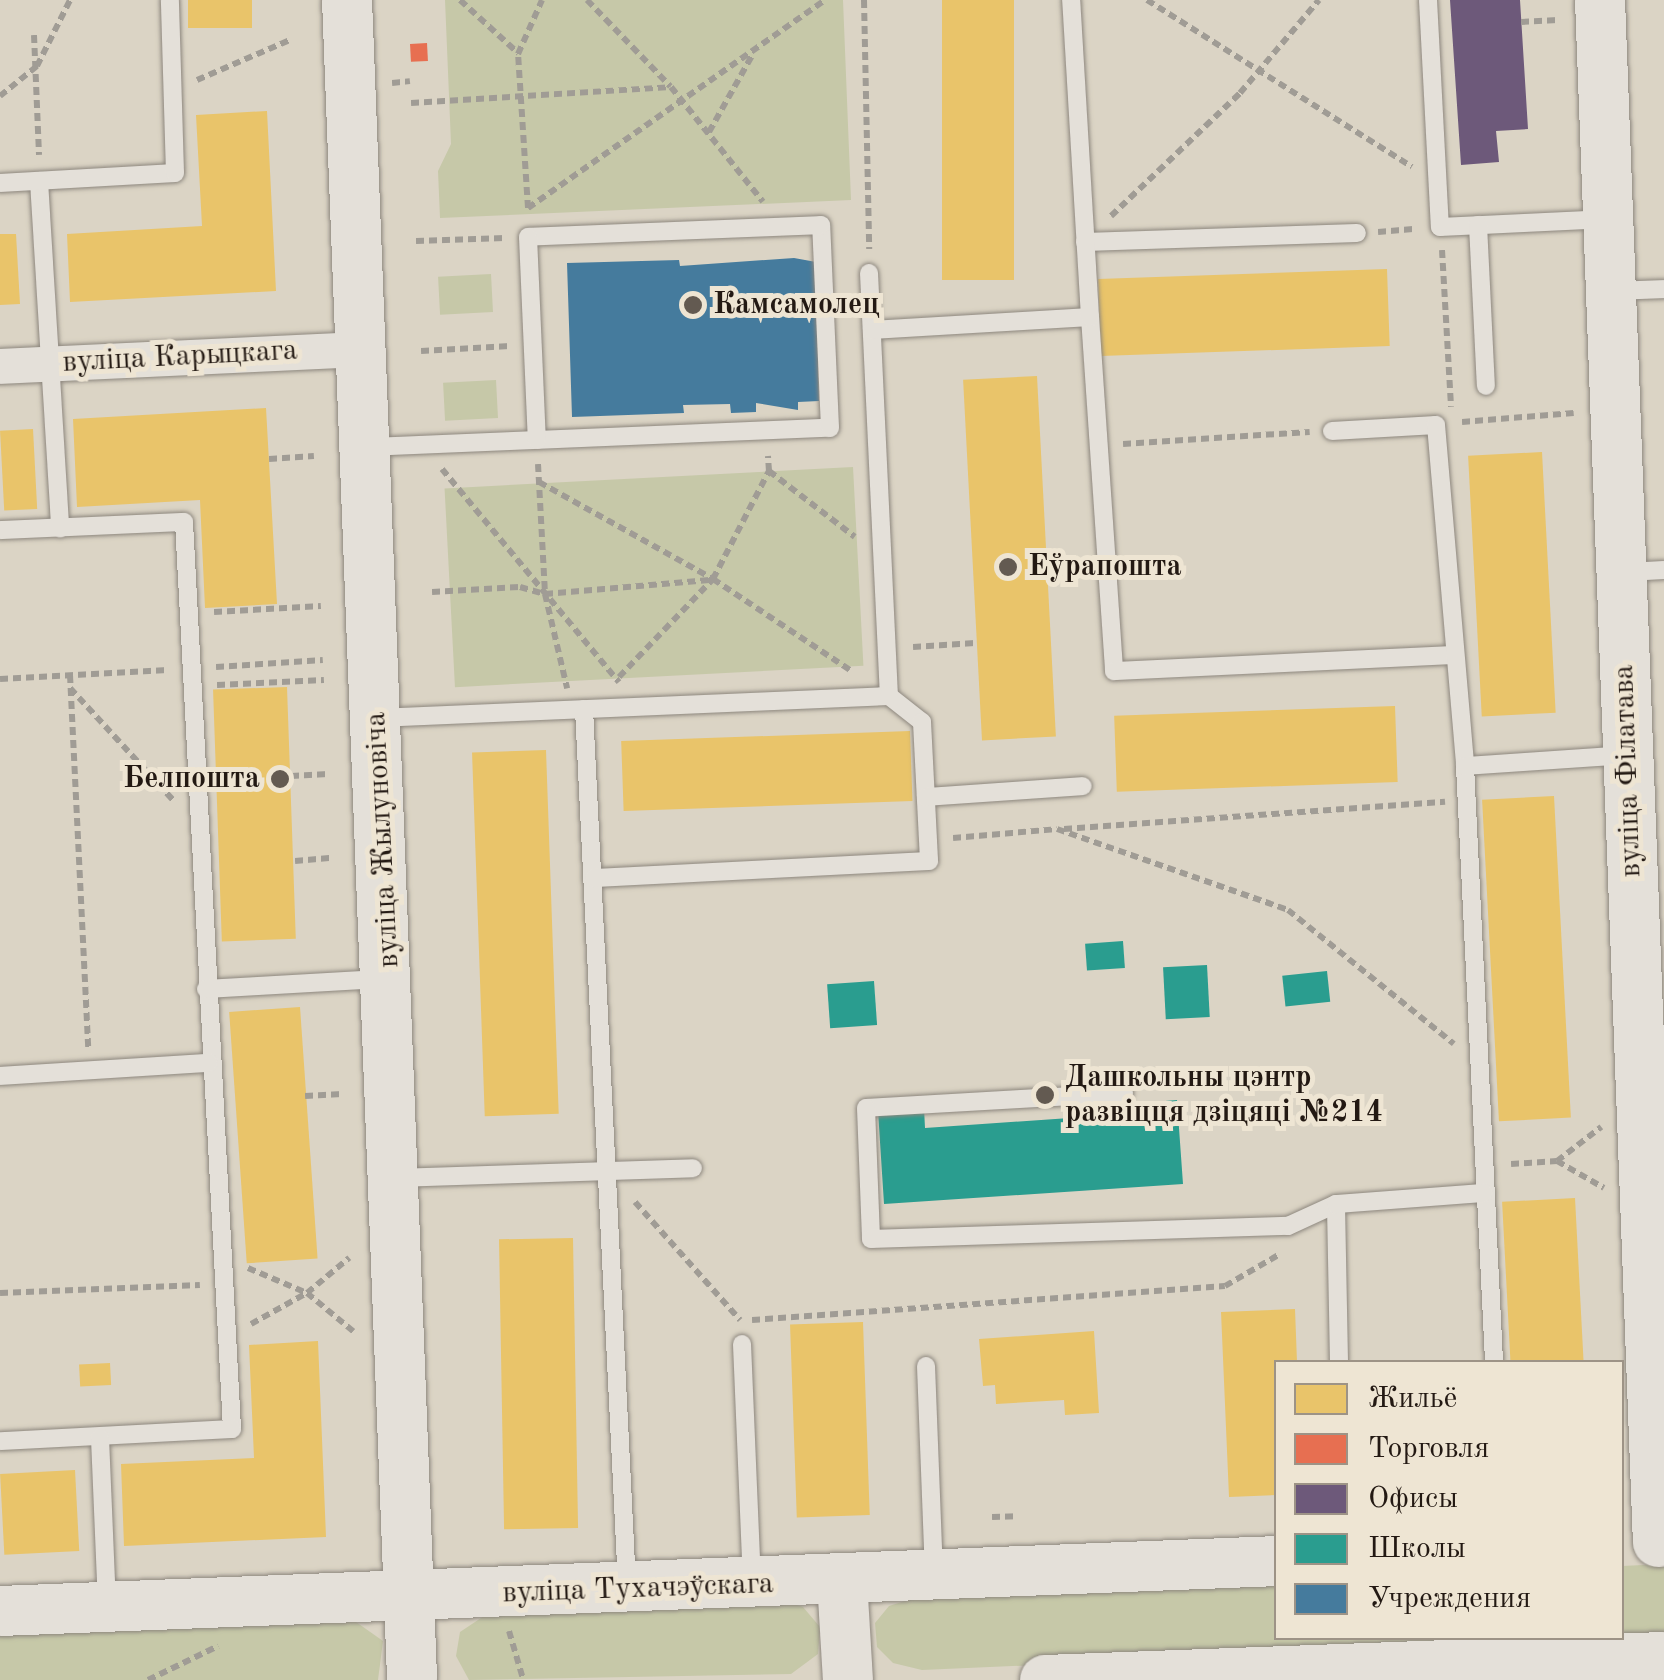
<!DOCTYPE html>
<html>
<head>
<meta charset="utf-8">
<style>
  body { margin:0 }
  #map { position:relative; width:1664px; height:1680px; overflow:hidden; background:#dbd4c5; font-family:"Old Standard TT",serif }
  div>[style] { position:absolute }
  .green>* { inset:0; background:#c6c8a8; transform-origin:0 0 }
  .homes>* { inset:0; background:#e9c46a; transform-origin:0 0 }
  .shops>* { inset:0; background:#e76f51; transform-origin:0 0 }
  .offices>* { inset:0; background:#6d597a }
  .schools>* { inset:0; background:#2a9d8f; transform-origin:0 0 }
  .public>* { inset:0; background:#457b9d }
  .path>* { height:6px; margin-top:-3px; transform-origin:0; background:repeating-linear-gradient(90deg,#a09c95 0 8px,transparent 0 13px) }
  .roads { filter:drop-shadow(0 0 2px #8d877e) drop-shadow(0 0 2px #8d877e) }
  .lane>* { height:18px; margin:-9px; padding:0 9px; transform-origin:9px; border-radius:9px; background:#e4e0d9 }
  .street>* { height:35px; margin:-17.5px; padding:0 17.5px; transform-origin:17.5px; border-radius:17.5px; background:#e4e0d9 }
  .secondary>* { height:50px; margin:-25px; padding:0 25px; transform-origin:25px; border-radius:25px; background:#e4e0d9 }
  .dots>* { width:28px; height:28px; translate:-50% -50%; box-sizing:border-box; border:5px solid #eee5d3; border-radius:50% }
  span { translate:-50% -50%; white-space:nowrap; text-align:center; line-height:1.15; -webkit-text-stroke:10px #eee5d3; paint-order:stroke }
  .poi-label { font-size:30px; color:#231913; font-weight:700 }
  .left { translate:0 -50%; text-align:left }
  .right { translate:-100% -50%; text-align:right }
  .street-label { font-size:30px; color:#231913 }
  .legend { position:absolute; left:1274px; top:1360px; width:350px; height:280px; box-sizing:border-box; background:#eee5d3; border:2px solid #9d9386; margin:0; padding:12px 18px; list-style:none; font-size:30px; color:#231913 }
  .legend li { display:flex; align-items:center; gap:20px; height:50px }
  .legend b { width:50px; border:2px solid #9d9386 }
</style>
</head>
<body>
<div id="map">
  <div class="green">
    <div style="clip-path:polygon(445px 0,843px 0,851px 200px,440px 218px,438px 171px,451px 144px)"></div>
    <div style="left:491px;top:274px;width:38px;height:53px;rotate:87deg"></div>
    <div style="left:496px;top:380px;width:38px;height:53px;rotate:87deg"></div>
    <div style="left:853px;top:467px;width:199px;height:409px;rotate:87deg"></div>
    <div style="clip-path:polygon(1664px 1564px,1664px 1638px,922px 1670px,893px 1663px,877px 1647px,875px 1623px,889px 1606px,917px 1597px,1276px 1581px,1276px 1638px,1622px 1638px,1622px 1566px)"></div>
    <div style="clip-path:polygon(785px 1601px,803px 1607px,820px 1627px,818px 1654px,791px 1674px,469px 1680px,456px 1656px,460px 1632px,487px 1614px)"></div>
    <div style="clip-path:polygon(349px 1617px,383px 1641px,378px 1680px,0 1680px,0 1632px)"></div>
  </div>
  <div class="homes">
    <div style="left:188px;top:0;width:64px;height:28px"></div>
    <div style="left:942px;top:0;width:72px;height:280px"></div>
    <div style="clip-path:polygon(267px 111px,276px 291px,70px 302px,67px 234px,202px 226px,196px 115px)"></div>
    <div style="clip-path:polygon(0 234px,16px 234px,20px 304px,0 305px)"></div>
    <div style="left:1387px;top:269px;width:77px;height:289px;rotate:88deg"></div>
    <div style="left:1037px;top:376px;width:361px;height:74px;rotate:87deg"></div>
    <div style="clip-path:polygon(266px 408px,277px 604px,205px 608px,200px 500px,77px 507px,73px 419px)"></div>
    <div style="left:33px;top:429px;width:80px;height:33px;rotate:87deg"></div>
    <div style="left:1542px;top:452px;width:261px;height:74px;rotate:87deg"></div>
    <div style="left:287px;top:687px;width:252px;height:74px;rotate:88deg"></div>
    <div style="left:1395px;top:706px;width:76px;height:281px;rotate:88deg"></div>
    <div style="left:910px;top:731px;width:70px;height:289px;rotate:88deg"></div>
    <div style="left:546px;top:750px;width:364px;height:74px;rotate:88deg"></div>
    <div style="left:1554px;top:796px;width:322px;height:72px;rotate:87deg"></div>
    <div style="left:300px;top:1007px;width:252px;height:71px;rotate:86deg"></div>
    <div style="left:1575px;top:1198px;width:164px;height:73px;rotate:87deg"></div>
    <div style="left:573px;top:1238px;width:290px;height:74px;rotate:89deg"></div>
    <div style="clip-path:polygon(1295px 1309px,1297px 1362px,1276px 1362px,1276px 1495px,1229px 1497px,1221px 1312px)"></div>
    <div style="left:863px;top:1322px;width:193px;height:73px;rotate:88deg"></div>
    <div style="clip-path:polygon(1094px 1331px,1099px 1413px,1065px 1415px,1064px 1400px,996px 1404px,995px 1385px,983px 1386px,979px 1339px)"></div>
    <div style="clip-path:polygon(318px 1341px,326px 1537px,124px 1546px,121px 1464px,254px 1458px,249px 1345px)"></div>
    <div style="left:110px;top:1363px;width:22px;height:31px;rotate:87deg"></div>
    <div style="left:75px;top:1470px;width:81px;height:75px;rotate:87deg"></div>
  </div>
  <div class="shops">
    <div style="left:427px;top:43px;width:18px;height:17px;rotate:87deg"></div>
  </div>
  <div class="offices">
    <div style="clip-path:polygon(1450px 0,1520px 0,1528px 129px,1496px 131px,1499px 162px,1461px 165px)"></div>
  </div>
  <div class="schools">
    <div style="left:1123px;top:941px;width:27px;height:38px;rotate:86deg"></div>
    <div style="left:1207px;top:965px;width:52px;height:44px;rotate:87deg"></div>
    <div style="left:1327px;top:971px;width:31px;height:45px;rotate:84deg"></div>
    <div style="left:874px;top:981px;width:44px;height:47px;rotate:86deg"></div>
    <div style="clip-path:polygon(1177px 1100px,1183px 1184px,884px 1204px,878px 1111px,924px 1108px,925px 1128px,1141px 1113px,1141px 1103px)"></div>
  </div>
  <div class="public">
    <div style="clip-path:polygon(794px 258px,816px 262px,819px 401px,798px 402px,798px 410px,756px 403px,756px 412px,731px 413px,730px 404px,683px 405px,684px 413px,572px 417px,567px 263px,679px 260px,680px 266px)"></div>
  </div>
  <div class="path">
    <div style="left:460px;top:0;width:79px;rotate:42.4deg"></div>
    <div style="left:587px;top:0;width:120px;rotate:46deg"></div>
    <div style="left:864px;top:0;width:249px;rotate:88.8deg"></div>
    <div style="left:1147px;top:0;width:313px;rotate:32.2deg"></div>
    <div style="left:1521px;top:22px;width:37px;rotate:-3deg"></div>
    <div style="left:34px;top:35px;width:120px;rotate:87.6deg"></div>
    <div style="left:197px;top:80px;width:103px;rotate:-23.3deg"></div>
    <div style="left:392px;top:83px;width:18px;rotate:-6deg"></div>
    <div style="left:0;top:96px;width:48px;rotate:-39deg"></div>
    <div style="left:37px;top:66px;width:74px;rotate:-63.4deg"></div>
    <div style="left:411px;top:103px;width:260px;rotate:-3.5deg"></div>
    <div style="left:671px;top:87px;width:147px;rotate:51.3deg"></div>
    <div style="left:709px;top:132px;width:90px;rotate:-60.6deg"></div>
    <div style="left:528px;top:208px;width:363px;rotate:-35deg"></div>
    <div style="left:528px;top:208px;width:154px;rotate:-93.7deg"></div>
    <div style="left:518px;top:54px;width:59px;rotate:-66deg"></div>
    <div style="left:1111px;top:216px;width:178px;rotate:-43.6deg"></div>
    <div style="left:1240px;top:93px;width:122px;rotate:-49.7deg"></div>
    <div style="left:1378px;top:232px;width:38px;rotate:-5deg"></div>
    <div style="left:416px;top:241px;width:89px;rotate:-1.9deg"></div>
    <div style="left:1442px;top:250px;width:157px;rotate:86.7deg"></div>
    <div style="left:421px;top:351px;width:89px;rotate:-3.2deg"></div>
    <div style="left:1462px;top:422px;width:112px;rotate:-4.6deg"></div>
    <div style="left:1123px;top:444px;width:187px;rotate:-3.7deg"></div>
    <div style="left:269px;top:459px;width:45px;rotate:-3.8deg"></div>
    <div style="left:538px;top:464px;width:130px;rotate:86.9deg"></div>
    <div style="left:545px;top:594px;width:97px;rotate:76.8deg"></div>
    <div style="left:442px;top:469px;width:277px;rotate:50.3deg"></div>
    <div style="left:769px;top:471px;width:108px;rotate:37.5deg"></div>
    <div style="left:539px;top:482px;width:199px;rotate:29.1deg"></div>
    <div style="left:713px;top:579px;width:164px;rotate:33.6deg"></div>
    <div style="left:432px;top:592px;width:88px;rotate:-3.3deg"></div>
    <div style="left:520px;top:587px;width:26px;rotate:16deg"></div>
    <div style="left:545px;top:594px;width:165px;rotate:-4.9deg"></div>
    <div style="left:214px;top:612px;width:107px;rotate:-3.2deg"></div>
    <div style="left:913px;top:647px;width:62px;rotate:-3.7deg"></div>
    <div style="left:216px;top:667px;width:107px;rotate:-3.7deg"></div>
    <div style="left:70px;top:675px;width:374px;rotate:87.2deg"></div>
    <div style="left:619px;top:677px;width:136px;rotate:-46.2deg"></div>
    <div style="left:713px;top:579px;width:122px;rotate:-62.6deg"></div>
    <div style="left:769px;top:471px;width:15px;rotate:-94deg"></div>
    <div style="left:0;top:679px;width:168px;rotate:-3.1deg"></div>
    <div style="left:217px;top:685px;width:107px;rotate:-2.7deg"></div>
    <div style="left:70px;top:688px;width:152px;rotate:47.4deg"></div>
    <div style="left:291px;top:776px;width:37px;rotate:-3deg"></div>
    <div style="left:1064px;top:829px;width:382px;rotate:-4.1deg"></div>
    <div style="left:953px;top:838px;width:104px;rotate:-4.9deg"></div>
    <div style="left:1057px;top:829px;width:245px;rotate:19.3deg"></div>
    <div style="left:1288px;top:910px;width:213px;rotate:38.9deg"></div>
    <div style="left:295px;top:861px;width:37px;rotate:-5deg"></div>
    <div style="left:305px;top:1096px;width:37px;rotate:-3deg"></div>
    <div style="left:1557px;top:1161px;width:54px;rotate:29.9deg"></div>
    <div style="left:1511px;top:1164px;width:46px;rotate:-3.7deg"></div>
    <div style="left:1557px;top:1161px;width:56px;rotate:-37.7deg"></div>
    <div style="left:635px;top:1202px;width:158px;rotate:48.3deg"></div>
    <div style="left:248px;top:1268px;width:64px;rotate:23deg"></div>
    <div style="left:307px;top:1293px;width:60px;rotate:39.6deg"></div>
    <div style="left:0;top:1293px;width:200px;rotate:-2.3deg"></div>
    <div style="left:752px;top:1320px;width:474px;rotate:-4.1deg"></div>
    <div style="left:1225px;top:1286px;width:64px;rotate:-30.2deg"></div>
    <div style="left:251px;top:1324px;width:64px;rotate:-29deg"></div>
    <div style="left:307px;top:1293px;width:55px;rotate:-39.8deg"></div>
    <div style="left:992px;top:1517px;width:25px;rotate:-2deg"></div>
    <div style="left:509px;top:1631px;width:50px;rotate:73.7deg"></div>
    <div style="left:148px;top:1680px;width:78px;rotate:-25.9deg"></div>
  </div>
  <div class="roads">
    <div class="lane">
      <div style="left:1428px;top:0;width:227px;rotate:87deg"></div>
      <div style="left:1440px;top:227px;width:167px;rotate:-2.7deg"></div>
      <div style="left:39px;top:181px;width:348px;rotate:86.5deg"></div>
      <div style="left:0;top:183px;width:175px;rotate:-3.3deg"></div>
      <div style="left:175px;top:173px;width:173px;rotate:-91.7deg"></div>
      <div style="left:1478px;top:225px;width:161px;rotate:87.2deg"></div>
      <div style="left:1085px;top:242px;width:272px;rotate:-1.9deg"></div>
      <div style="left:869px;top:273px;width:423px;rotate:87.3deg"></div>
      <div style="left:1615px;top:291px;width:49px;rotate:-2.3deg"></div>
      <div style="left:1090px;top:317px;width:355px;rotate:86.1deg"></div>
      <div style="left:1114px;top:671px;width:341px;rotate:-2.7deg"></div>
      <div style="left:872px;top:330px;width:218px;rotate:-3.4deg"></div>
      <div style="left:1090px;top:317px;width:318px;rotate:-93.4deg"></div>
      <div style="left:1332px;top:431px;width:104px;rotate:-3.3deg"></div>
      <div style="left:1436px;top:425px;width:342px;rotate:85.1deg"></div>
      <div style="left:1465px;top:766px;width:597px;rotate:87.21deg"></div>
      <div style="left:369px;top:447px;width:461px;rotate:-2.4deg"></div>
      <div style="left:830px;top:428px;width:203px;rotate:-92.5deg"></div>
      <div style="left:821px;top:225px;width:293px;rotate:177.7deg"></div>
      <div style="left:528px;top:237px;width:203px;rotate:87.5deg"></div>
      <div style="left:0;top:530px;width:184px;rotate:-2.5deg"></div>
      <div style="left:184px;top:522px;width:908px;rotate:86.97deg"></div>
      <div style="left:232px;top:1429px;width:232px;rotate:177deg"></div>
      <div style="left:1627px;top:572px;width:37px;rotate:-3deg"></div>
      <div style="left:584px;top:709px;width:876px;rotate:87.19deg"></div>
      <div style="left:377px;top:718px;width:512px;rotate:-2.46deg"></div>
      <div style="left:889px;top:696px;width:42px;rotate:38.2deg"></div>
      <div style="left:922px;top:722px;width:139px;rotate:87.1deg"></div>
      <div style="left:929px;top:861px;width:335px;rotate:177.1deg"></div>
      <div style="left:1465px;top:766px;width:161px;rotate:-3.9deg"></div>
      <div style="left:926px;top:797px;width:157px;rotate:-4deg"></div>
      <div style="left:206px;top:989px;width:174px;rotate:-3.3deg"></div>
      <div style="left:0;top:1076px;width:209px;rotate:-3.6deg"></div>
      <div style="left:1124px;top:1093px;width:258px;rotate:176.7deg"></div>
      <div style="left:866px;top:1108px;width:131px;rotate:87.8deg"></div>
      <div style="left:871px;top:1239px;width:417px;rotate:-1.8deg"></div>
      <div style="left:1288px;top:1226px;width:53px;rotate:-24.6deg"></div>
      <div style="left:397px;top:1178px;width:296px;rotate:-1.9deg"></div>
      <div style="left:742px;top:1344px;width:236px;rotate:87.6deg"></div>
      <div style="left:1339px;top:1362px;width:158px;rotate:-91.1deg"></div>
      <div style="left:1336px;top:1204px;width:148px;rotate:-4.3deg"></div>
      <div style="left:926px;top:1366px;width:204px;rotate:87.8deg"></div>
      <div style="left:100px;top:1438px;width:164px;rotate:87.6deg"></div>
    </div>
    <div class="street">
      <div style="left:0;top:366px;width:359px;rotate:-2.7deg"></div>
    </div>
    <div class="secondary">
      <div style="left:347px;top:0;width:1681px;rotate:87.78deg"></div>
      <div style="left:1600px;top:0;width:1543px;rotate:87.85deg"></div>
      <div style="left:842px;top:1580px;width:100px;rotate:86.6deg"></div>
      <div style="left:0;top:1611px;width:1277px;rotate:-2.24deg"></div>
      <div style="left:1045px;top:1680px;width:619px;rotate:-2.13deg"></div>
    </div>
  </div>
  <div class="dots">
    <div style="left:693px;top:305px;background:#635a51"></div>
    <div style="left:1008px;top:567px;background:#635a51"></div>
    <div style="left:280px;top:779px;background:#635a51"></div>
    <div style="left:1045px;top:1095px;background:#635a51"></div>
  </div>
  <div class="poi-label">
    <span class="left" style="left:713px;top:305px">Камсамолец</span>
    <span class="left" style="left:1028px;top:567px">Еўрапошта</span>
    <span class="right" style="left:260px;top:779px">Белпошта</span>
    <span class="left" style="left:1065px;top:1095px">Дашкольны цэнтр<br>развіцця дзіцяці №214</span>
  </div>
  <div class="street-label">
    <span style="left:180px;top:357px;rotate:-3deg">вуліца Карыцкага</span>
    <span style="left:1628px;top:771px;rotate:-92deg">вуліца Філатава</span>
    <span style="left:383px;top:840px;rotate:-93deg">вуліца Жылуновіча</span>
    <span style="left:638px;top:1589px;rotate:-2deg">вуліца Тухачэўскага</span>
  </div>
  <ul class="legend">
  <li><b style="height:28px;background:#e9c46a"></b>Жильё</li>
  <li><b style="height:28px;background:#e76f51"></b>Торговля</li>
  <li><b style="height:28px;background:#6d597a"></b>Офисы</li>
  <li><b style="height:28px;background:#2a9d8f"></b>Школы</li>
  <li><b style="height:28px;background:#457b9d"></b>Учреждения</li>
  </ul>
</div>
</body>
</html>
